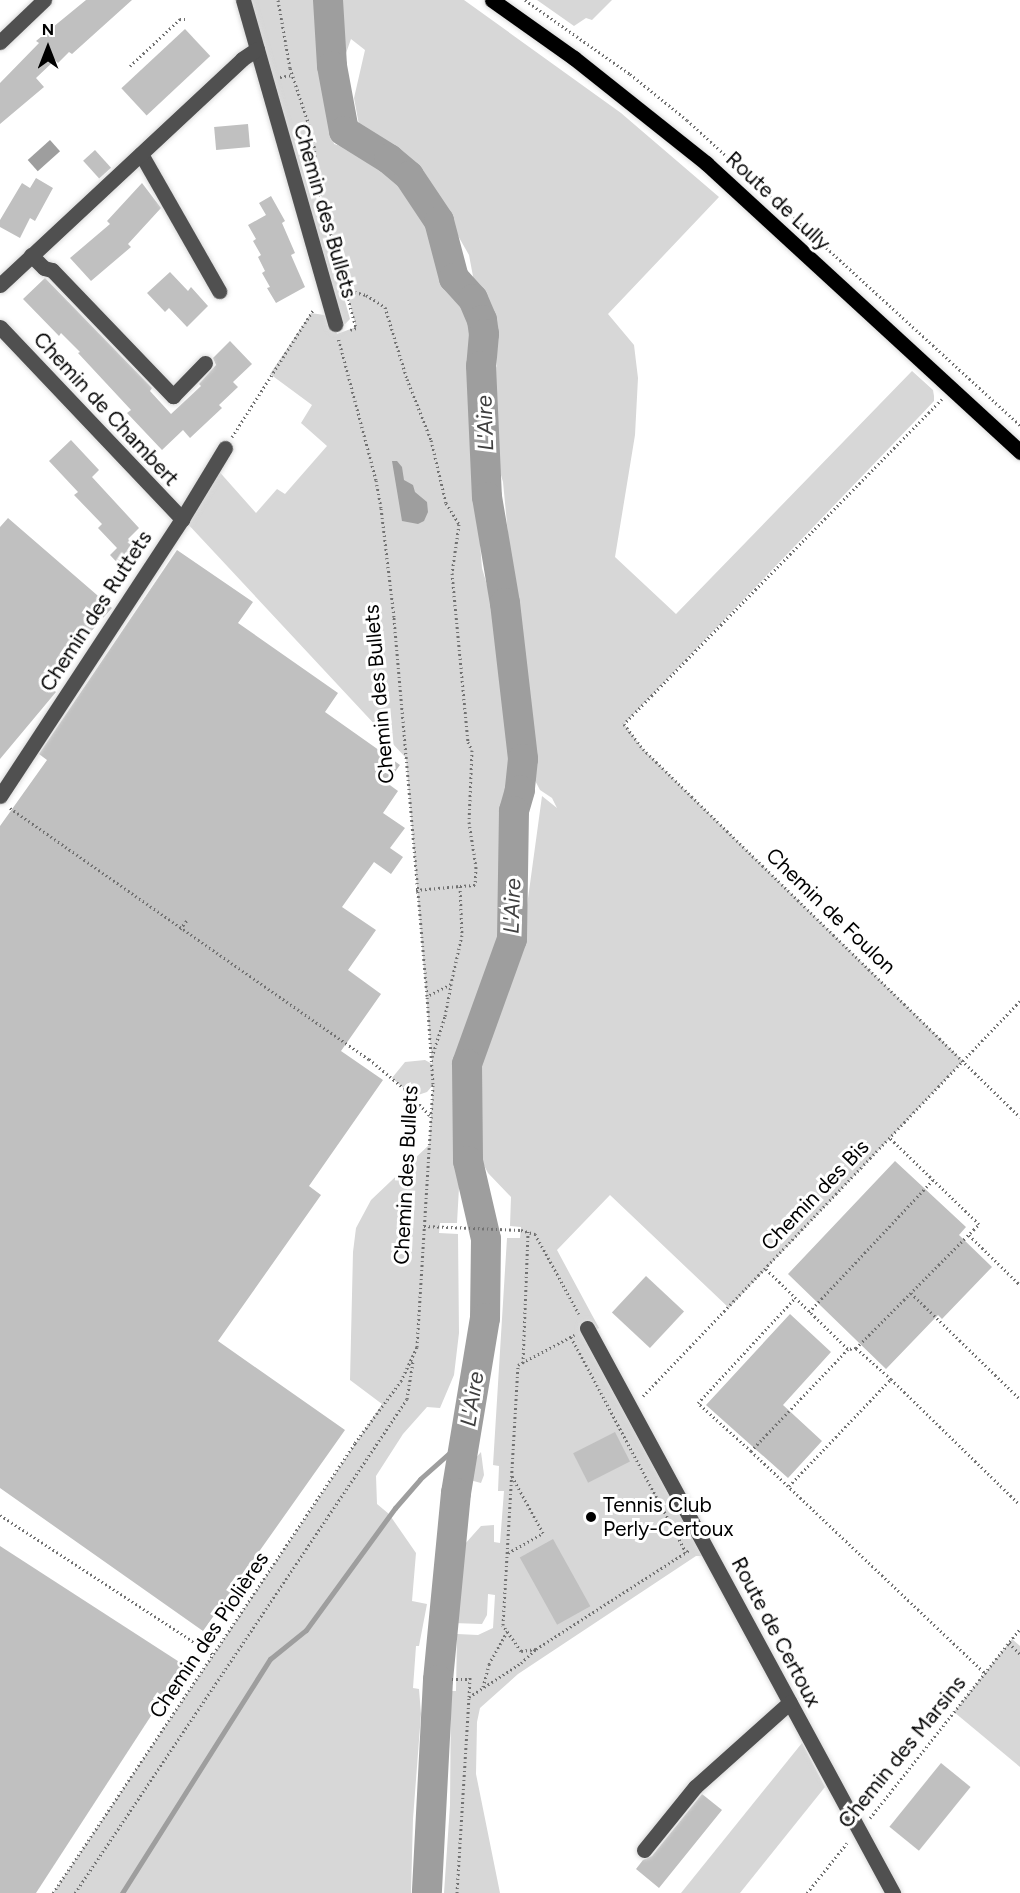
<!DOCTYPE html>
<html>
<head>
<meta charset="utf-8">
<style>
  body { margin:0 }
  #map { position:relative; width:1020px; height:1893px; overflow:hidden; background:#fff; font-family:Figtree,sans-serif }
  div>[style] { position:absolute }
  .green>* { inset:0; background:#d7d7d7 }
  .water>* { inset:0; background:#9e9e9e; transform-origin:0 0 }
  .stream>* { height:5px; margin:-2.5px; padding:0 2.5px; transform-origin:2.5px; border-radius:2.5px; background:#9e9e9e }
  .river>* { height:30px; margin:-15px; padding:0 15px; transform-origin:15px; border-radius:15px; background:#9e9e9e }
  .building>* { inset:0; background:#c0c0c0; transform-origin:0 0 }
  .path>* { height:3px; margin-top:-1.5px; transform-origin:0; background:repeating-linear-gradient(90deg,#727272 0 1.5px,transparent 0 4.5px) }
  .roads { filter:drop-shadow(0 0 2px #dbdbdb) drop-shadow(0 0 2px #dbdbdb) }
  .minor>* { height:15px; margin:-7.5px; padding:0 7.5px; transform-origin:7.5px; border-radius:7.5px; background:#505050 }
  .major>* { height:15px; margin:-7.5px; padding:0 7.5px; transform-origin:7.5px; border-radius:7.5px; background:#000 }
  .dots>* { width:16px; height:16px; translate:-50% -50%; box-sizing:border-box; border:3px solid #fff; border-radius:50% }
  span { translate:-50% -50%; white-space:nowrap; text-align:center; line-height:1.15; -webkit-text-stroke:6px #fff; paint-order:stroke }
  .street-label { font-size:21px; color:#000 }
  .poi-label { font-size:21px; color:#000 }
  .left { translate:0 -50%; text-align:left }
  .water-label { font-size:22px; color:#3f3f3f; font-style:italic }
  .north { position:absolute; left:18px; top:18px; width:60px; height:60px; -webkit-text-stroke:4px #fff; paint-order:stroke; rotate:0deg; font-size:16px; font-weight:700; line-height:24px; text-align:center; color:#000 }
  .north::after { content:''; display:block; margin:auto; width:21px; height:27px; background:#000; clip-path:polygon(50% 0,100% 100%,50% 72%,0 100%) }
</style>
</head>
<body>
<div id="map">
  <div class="green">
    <div style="clip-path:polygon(249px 0,314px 0,322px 80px,334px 144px,363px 152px,391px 171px,410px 189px,425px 210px,435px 231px,449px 281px,475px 333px,476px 348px,474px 382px,476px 418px,476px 493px,482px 568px,494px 609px,508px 716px,510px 774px,503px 811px,507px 839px,506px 938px,466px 1036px,457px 1082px,460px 1170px,457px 1223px,440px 1223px,439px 1233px,458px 1234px,459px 1333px,454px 1375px,440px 1408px,427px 1407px,403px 1434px,376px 1476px,377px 1504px,389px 1514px,416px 1553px,412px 1601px,427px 1604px,419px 1646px,416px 1646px,413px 1688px,419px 1689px,421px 1714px,413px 1819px,411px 1893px,53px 1893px,382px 1404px,350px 1380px,353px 1252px,356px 1228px,371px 1200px,429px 1145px,433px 1085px,427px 1092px,418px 1095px,407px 1091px,392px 1078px,405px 1062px,425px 1060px,432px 1064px,406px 758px,186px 522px,216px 468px,256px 513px,277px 489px,285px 494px,327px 446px,301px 423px,312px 405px,270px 374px,311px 313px,324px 315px,335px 324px,337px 334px,356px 327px,320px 191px,314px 190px,350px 319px,345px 324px,338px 320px)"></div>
    <div style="clip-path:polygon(336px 0,464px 0,621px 113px,719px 197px,608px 314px,634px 345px,638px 378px,635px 435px,615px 557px,676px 614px,912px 371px,933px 390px,934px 396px,934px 401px,917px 419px,624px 724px,643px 749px,963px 1061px,729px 1308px,610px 1195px,557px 1250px,599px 1328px,583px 1336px,702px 1556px,696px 1556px,518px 1674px,480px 1708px,477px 1722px,476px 1774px,500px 1893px,444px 1893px,450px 1805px,451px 1691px,456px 1691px,457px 1634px,478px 1635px,493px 1628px,495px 1595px,488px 1594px,487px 1615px,482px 1624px,453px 1623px,459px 1565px,464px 1545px,481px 1526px,494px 1525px,494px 1542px,500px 1543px,504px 1491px,498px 1491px,499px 1466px,493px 1465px,505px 1270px,507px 1238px,520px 1238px,521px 1227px,510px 1226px,511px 1197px,488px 1173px,478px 1154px,477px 1063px,502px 988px,520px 957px,542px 796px,557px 808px,552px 798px,540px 790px,531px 773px,535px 763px,525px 713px,503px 482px,491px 440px,491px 377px,497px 366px,494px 320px,483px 294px,475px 287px,469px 255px,433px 192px,402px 157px,393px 156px,359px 125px,354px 98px,365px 50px,351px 39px,345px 56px,336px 51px)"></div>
    <div style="clip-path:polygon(537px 0,612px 0,592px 20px,586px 18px,574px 26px)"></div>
    <div style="clip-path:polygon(481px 1452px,484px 1475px,481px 1483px,466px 1479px,467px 1468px)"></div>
    <div style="clip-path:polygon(1012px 1639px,1020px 1646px,1020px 1767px,954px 1712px)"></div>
    <div style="clip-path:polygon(802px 1743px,825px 1787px,740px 1893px,681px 1893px)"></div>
  </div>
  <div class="water">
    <div style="left:50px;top:140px;width:15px;height:30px;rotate:48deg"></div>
    <div style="clip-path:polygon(392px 461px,397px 461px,402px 467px,404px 480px,413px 485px,415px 492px,427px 502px,428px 512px,424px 521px,418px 524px,402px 521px)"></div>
  </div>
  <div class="stream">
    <div style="left:122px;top:1893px;width:277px;rotate:-57.7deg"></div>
    <div style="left:270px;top:1659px;width:46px;rotate:-38.9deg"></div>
    <div style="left:306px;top:1630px;width:151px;rotate:-53.9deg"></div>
    <div style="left:395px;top:1508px;width:38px;rotate:-49deg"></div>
    <div style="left:420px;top:1479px;width:59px;rotate:-41.6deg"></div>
  </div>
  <div class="river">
    <div style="left:328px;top:0;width:66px;rotate:86.5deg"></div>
    <div style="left:332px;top:66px;width:66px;rotate:79.5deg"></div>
    <div style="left:344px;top:131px;width:53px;rotate:31.9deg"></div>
    <div style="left:389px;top:159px;width:26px;rotate:40deg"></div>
    <div style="left:409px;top:176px;width:54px;rotate:56.3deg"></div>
    <div style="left:439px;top:221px;width:59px;rotate:75.3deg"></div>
    <div style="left:454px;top:278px;width:28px;rotate:48deg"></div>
    <div style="left:473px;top:299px;width:23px;rotate:67deg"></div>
    <div style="left:482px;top:320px;width:14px;rotate:82deg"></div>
    <div style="left:484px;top:334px;width:32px;rotate:95deg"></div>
    <div style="left:481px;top:366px;width:131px;rotate:87.4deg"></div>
    <div style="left:487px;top:497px;width:108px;rotate:80.4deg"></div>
    <div style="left:505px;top:603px;width:157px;rotate:83.4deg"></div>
    <div style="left:523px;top:759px;width:31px;rotate:96deg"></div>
    <div style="left:520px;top:790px;width:22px;rotate:106deg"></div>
    <div style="left:514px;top:811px;width:128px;rotate:90.9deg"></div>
    <div style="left:512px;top:939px;width:133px;rotate:109.8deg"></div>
    <div style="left:467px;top:1064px;width:97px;rotate:89.4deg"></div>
    <div style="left:468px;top:1161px;width:80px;rotate:77deg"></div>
    <div style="left:486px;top:1239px;width:79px;rotate:90.7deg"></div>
    <div style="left:485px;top:1318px;width:177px;rotate:99.4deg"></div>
    <div style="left:456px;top:1493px;width:188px;rotate:95.5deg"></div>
    <div style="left:438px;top:1680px;width:213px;rotate:93deg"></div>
  </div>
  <div class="building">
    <div style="clip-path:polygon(86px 0,132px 0,72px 54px,69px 52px,58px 63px,55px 60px,36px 78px,44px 87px,0 124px,0 83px,39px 43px,36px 41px)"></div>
    <div style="left:185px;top:29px;width:37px;height:87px;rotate:47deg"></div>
    <div style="left:248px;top:124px;width:23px;height:34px;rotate:85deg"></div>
    <div style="left:95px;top:150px;width:24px;height:16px;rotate:48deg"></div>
    <div style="clip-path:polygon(36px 178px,53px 188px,35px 221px,30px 218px,20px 238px,0 227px,0 220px,22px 183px,30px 188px)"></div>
    <div style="clip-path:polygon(142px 183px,161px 208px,128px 244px,131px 247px,91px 281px,70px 258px,110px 224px,107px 221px)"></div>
    <div style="clip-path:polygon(271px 196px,285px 221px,282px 223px,295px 253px,291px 255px,305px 287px,276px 303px,267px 288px,270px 287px,262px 273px,265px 271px,258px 257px,261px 255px,253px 241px,256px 239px,248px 225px,266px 215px,259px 203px)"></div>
    <div style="clip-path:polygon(170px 272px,188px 291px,191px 287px,208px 306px,187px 327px,169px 308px,165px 312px,147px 293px)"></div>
    <div style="clip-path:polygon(45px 278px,152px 388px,150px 391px,171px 414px,201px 386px,199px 384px,216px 365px,213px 358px,230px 341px,252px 364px,233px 382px,238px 387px,219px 405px,222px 408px,190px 438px,183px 430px,162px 450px,127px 413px,131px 410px,78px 353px,80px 352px,61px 333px,59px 336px,23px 299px)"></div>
    <div style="clip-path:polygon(71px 440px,99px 470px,92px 477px,139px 528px,128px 539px,142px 553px,124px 570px,110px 555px,117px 548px,98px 528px,102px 524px,74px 495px,78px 492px,49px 461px)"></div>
    <div style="clip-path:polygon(8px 518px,112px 608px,45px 683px,56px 692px,0 759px,0 527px)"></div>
    <div style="clip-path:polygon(177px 550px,253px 602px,238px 623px,338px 693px,325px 712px,400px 765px,387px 783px,398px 791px,383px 813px,405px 828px,390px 848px,403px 857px,391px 874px,374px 862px,342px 907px,376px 930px,348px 970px,381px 994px,341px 1051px,383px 1080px,309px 1186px,321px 1195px,218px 1341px,345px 1430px,203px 1631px,0 1488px,0 826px,47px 760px,39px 754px)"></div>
    <div style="clip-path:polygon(895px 1161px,966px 1227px,959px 1235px,992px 1267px,942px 1319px,938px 1315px,886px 1369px,788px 1274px)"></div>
    <div style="left:646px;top:1276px;width:52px;height:50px;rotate:43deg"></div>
    <div style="clip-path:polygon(790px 1314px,831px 1352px,783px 1405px,822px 1441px,788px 1478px,706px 1405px)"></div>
    <div style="left:615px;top:1432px;width:33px;height:47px;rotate:63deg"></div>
    <div style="left:553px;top:1539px;width:77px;height:38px;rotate:61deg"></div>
    <div style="clip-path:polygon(0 1546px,184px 1665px,36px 1893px,0 1893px)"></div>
    <div style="left:941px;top:1763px;width:38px;height:82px;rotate:39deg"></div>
    <div style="clip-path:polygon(702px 1794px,722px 1810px,659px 1888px,636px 1869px,643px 1860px,652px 1856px)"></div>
  </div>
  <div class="path">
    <div style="left:278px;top:0;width:69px;rotate:80deg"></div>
    <div style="left:290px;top:68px;width:73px;rotate:71.6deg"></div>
    <div style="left:313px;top:137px;width:53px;rotate:83.5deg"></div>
    <div style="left:319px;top:190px;width:143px;rotate:75deg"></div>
    <div style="left:356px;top:328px;width:6px;rotate:162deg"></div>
    <div style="left:525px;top:0;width:128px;rotate:35.2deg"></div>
    <div style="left:630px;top:74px;width:73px;rotate:38.9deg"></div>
    <div style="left:687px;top:120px;width:452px;rotate:42.5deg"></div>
    <div style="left:130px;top:66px;width:69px;rotate:-43.2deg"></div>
    <div style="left:180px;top:19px;width:5px"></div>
    <div style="left:280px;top:77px;width:12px;rotate:-9deg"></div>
    <div style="left:346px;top:290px;width:21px;rotate:14deg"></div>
    <div style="left:366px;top:295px;width:22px;rotate:32deg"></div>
    <div style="left:385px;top:307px;width:75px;rotate:73deg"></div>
    <div style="left:407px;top:379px;width:66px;rotate:68.5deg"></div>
    <div style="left:431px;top:440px;width:65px;rotate:76.6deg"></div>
    <div style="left:446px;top:503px;width:25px;rotate:58deg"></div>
    <div style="left:459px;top:524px;width:49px;rotate:98.1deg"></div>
    <div style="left:452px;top:573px;width:170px;rotate:84.6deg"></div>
    <div style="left:468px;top:742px;width:9px;rotate:63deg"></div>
    <div style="left:472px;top:750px;width:72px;rotate:92.4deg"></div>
    <div style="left:469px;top:822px;width:46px;rotate:81.2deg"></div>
    <div style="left:476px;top:867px;width:18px;rotate:93deg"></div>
    <div style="left:475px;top:885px;width:15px;rotate:176deg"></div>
    <div style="left:942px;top:399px;width:455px;rotate:134.4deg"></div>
    <div style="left:624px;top:724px;width:31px;rotate:53deg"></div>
    <div style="left:643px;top:749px;width:527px;rotate:44.31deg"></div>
    <div style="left:232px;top:437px;width:152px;rotate:-57.4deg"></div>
    <div style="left:10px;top:808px;width:438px;rotate:35deg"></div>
    <div style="left:369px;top:1059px;width:50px;rotate:40.1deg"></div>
    <div style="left:407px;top:1091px;width:33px;rotate:47deg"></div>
    <div style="left:416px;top:890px;width:44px;rotate:-5.2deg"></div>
    <div style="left:460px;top:886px;width:49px;rotate:87.7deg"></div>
    <div style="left:462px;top:935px;width:50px;rotate:102.7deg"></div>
    <div style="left:451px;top:984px;width:27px;rotate:153deg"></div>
    <div style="left:180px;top:929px;width:13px;rotate:-51deg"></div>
    <div style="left:432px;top:1057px;width:43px;rotate:-72.4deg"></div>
    <div style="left:445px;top:1016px;width:32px;rotate:-79deg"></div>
    <div style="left:424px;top:1226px;width:97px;rotate:2.4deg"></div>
    <div style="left:521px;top:1230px;width:15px;rotate:16deg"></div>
    <div style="left:535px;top:1234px;width:91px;rotate:61.2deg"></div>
    <div style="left:969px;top:1235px;width:71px;rotate:44.4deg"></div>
    <div style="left:766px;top:1269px;width:115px;rotate:44.3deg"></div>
    <div style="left:848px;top:1349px;width:141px;rotate:133.6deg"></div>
    <div style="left:751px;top:1451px;width:323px;rotate:43.5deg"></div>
    <div style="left:911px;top:1293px;width:152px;rotate:44.2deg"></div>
    <div style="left:809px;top:1312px;width:181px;rotate:-46.8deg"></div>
    <div style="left:571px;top:1337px;width:244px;rotate:61.9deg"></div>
    <div style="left:856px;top:1348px;width:175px;rotate:-45.2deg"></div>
    <div style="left:979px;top:1224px;width:124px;rotate:-136deg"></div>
    <div style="left:523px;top:1363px;width:132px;rotate:-87.8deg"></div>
    <div style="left:891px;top:1379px;width:180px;rotate:44.3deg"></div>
    <div style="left:643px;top:1396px;width:546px;rotate:-46.34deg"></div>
    <div style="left:751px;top:1451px;width:72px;rotate:-137.8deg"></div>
    <div style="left:698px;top:1403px;width:143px;rotate:-47.3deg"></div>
    <div style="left:789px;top:1486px;width:148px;rotate:-46.4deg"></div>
    <div style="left:891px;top:1379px;width:47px;rotate:-138.5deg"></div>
    <div style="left:856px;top:1348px;width:8px;rotate:173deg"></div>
    <div style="left:0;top:1515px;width:256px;rotate:33.2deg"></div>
    <div style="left:508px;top:1553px;width:40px;rotate:-29.7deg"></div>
    <div style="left:543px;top:1533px;width:65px;rotate:-118.5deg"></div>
    <div style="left:1009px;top:1643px;width:16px;rotate:45deg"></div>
    <div style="left:536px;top:1649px;width:15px;rotate:172deg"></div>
    <div style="left:521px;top:1651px;width:32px;rotate:-125deg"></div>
    <div style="left:503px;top:1625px;width:260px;rotate:-86.7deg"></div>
    <div style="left:518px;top:1365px;width:64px;rotate:-28.2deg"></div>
    <div style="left:452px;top:1679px;width:18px"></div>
    <div style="left:483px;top:1687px;width:24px;rotate:-75deg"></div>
    <div style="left:489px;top:1664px;width:38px;rotate:-61deg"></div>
    <div style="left:469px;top:1697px;width:22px;rotate:-87deg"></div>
    <div style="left:870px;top:1818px;width:241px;rotate:-51.6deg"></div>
    <div style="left:53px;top:1893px;width:542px;rotate:-56.13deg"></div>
    <div style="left:355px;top:1443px;width:77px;rotate:-53.4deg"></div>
    <div style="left:401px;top:1381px;width:38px;rotate:-65deg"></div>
    <div style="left:417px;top:1347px;width:263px;rotate:-86.5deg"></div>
    <div style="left:433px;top:1084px;width:88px;rotate:-93.9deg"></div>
    <div style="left:427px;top:996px;width:380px;rotate:-95deg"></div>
    <div style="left:394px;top:617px;width:110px;rotate:-96.8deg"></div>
    <div style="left:381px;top:508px;width:28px;rotate:-100deg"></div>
    <div style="left:376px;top:480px;width:148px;rotate:-104.9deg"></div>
    <div style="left:75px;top:1893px;width:595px;rotate:-56.1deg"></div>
    <div style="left:407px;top:1399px;width:38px;rotate:-81deg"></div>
    <div style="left:457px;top:1893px;width:196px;rotate:-86.5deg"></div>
    <div style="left:469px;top:1697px;width:62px;rotate:-33.2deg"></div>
    <div style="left:521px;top:1663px;width:21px;rotate:-43deg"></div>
    <div style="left:536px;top:1649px;width:184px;rotate:-32.8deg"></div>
    <div style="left:807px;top:1893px;width:64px;rotate:-51.3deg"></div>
  </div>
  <div class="roads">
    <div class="minor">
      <div style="left:243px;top:0;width:337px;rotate:74.1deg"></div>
      <div style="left:0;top:42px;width:61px;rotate:-43.7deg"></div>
      <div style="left:141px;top:154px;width:158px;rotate:60.3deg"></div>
      <div style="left:31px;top:255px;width:18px;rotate:45deg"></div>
      <div style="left:44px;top:268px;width:8px;rotate:14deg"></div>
      <div style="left:52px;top:270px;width:175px;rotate:46.2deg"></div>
      <div style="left:173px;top:396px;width:46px;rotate:-45.9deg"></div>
      <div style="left:0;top:285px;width:331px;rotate:-43deg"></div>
      <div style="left:242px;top:59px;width:18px;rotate:-34deg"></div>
      <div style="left:0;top:327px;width:265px;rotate:46.5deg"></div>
      <div style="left:0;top:796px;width:331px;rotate:-56.7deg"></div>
      <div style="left:182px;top:519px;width:83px;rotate:-58.8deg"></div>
      <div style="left:587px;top:1328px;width:643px;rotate:61.56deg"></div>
      <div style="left:644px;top:1850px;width:81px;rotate:-51deg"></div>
      <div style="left:695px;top:1787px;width:127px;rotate:-41.8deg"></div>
    </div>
    <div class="major">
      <div style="left:492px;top:0;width:100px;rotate:35.3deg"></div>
      <div style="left:574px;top:58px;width:169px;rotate:38.5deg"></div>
      <div style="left:706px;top:163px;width:427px;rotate:42.6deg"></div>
    </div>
  </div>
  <div class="dots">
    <div style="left:591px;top:1517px;background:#000"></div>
  </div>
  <div class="street-label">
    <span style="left:778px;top:201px;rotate:43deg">Route de Lully</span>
    <span style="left:325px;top:211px;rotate:74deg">Chemin des Bullets</span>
    <span style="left:106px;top:409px;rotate:47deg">Chemin de Chambert</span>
    <span style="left:96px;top:611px;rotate:-57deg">Chemin des Ruttets</span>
    <span style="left:379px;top:694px;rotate:-95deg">Chemin des Bullets</span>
    <span style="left:831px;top:911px;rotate:44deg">Chemin de Foulon</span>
    <span style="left:406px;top:1175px;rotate:-87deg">Chemin des Bullets</span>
    <span style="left:815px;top:1195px;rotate:-46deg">Chemin des Bis</span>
    <span style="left:776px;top:1632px;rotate:62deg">Route de Certoux</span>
    <span style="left:209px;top:1635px;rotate:-56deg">Chemin des Piolières</span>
    <span style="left:902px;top:1752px;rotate:-51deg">Chemin des Marsins</span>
  </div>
  <div class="poi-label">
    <span class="left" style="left:603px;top:1517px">Tennis Club<br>Perly-Certoux</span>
  </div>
  <div class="water-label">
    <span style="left:485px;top:423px;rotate:-92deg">L'Aire</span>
    <span style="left:512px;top:906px;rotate:-88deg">L'Aire</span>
    <span style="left:472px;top:1399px;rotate:-81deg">L'Aire</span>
  </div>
  <div class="north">N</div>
</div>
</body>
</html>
